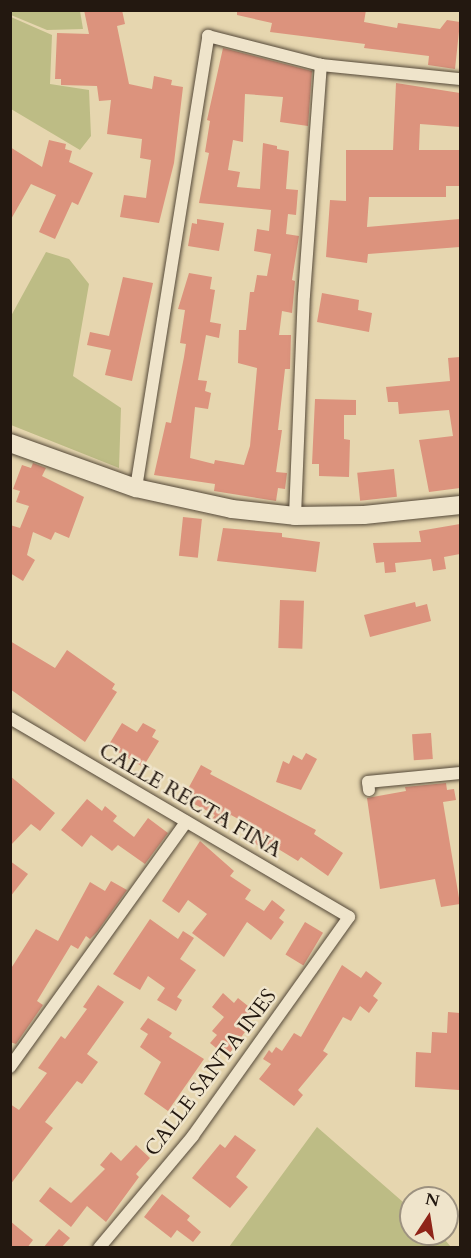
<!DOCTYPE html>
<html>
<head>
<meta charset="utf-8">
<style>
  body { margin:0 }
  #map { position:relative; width:471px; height:1258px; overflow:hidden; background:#e6d6af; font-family:Cardo,serif }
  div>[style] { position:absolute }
  .green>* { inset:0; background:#bdbc85 }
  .building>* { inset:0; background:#dc937d; transform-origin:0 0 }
  .roads { filter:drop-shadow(0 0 2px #544838) drop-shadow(0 0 2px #544838) }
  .street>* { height:12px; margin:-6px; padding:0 6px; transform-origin:6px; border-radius:6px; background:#efe4cb }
  .secondary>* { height:18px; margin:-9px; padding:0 9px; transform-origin:9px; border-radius:9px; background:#efe4cb }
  span { translate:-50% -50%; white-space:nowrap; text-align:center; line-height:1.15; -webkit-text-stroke:5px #efe4cb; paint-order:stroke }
  .street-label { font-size:21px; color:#231810 }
  .frame { position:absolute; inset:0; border:12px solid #231810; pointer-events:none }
  .north { position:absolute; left:399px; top:1186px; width:60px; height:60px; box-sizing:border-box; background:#efe4cb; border:2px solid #9d9280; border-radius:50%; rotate:12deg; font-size:16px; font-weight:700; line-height:24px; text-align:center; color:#231810 }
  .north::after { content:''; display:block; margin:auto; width:21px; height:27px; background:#8f2418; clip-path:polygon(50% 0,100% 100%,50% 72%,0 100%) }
</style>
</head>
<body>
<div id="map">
  <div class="green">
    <div style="clip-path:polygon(10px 11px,80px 11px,83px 29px,47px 30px,11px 15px)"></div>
    <div style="clip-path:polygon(11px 17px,52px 35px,50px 84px,89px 90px,91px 136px,80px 150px,11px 109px)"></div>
    <div style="clip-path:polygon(46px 252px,69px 259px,89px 284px,73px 376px,121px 408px,119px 468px,11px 425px,11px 316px)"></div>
    <div style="clip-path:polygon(317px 1127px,411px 1209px,411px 1234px,440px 1234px,451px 1247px,229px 1247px)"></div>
  </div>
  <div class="building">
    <div style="clip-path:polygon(84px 10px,122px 10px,125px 24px,117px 26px,129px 84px,152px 89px,154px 76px,172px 80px,171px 85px,183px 87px,174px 163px,159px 223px,120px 217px,124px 195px,146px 198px,151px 160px,140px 158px,142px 139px,107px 134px,111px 100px,99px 101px,97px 86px,61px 85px,61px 79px,55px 79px,57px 33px,89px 34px)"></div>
    <div style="clip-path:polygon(237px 10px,366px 10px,364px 22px,397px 28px,398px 23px,440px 29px,447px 20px,460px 22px,455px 69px,428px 65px,429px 56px,364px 48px,365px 44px,270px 32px,272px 23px,237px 15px)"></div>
    <div style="clip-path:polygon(223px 48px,312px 71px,308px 126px,280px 122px,283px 97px,245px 94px,243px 142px,233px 140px,228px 170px,240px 172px,237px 187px,260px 189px,263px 143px,277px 146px,277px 149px,289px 151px,286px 189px,298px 190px,296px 215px,288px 214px,286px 234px,299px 236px,292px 280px,295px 281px,292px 313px,282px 311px,279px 335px,291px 335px,290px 369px,285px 369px,278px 430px,282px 430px,276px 472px,287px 473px,285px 489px,278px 488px,276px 501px,214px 491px,215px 484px,154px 475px,166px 422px,171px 423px,184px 357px,186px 344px,180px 343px,185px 310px,178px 309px,189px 273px,212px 277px,210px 289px,215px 290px,210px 322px,221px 324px,219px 338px,206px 335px,198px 380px,207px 381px,205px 391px,211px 393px,208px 409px,195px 407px,190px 458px,214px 464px,215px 460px,244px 465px,250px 446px,257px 368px,238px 363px,239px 330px,246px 330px,250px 292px,254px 292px,257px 275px,267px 276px,271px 254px,254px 251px,257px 229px,269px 231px,271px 210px,199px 203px,209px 153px,205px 152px,210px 121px,207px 120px)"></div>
    <div style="clip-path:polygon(396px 83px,460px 93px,460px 127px,420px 124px,419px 150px,460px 150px,460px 186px,446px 186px,446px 197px,369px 197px,367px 227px,460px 219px,460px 247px,368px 254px,367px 263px,326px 257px,330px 200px,346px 201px,346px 150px,393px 150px)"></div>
    <div style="clip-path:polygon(49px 140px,66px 144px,65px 149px,72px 151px,69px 162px,93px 173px,78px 205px,72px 202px,55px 239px,39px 232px,56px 195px,31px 184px,10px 221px,10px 147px,42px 167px)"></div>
    <div style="clip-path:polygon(197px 219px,224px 223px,219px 251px,188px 246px,192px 223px,197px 224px)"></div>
    <div style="clip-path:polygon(123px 277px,153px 283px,132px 381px,105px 375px,111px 350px,87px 345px,90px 332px,109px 336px)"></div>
    <div style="clip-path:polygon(322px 293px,359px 300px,358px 310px,372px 313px,369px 332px,317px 322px)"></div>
    <div style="clip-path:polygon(460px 357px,460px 488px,429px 492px,419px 440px,453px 436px,449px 410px,399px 414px,398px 402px,388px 402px,386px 387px,450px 381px,448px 358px)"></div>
    <div style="clip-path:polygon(315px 399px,356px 400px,356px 415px,344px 415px,344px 439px,350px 440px,349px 477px,319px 476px,319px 464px,312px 464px)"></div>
    <div style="clip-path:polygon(33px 463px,46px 468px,42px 476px,84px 497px,69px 538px,55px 532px,51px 540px,33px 532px,27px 555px,35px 560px,23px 581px,10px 573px,10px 525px,20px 528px,29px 506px,16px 502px,20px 491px,13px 489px,22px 465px,31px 468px)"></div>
    <div style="left:394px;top:469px;width:28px;height:37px;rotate:84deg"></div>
    <div style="left:183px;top:517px;width:19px;height:39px;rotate:6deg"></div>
    <div style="clip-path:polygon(460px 524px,460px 554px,444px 557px,446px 569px,433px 571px,431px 559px,424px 560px,395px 563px,396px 572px,385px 573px,384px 562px,376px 563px,373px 543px,421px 542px,419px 531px)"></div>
    <div style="clip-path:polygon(223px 528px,282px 533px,282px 537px,320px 542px,316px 572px,217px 561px)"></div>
    <div style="left:280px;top:600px;width:24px;height:48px;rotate:2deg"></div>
    <div style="clip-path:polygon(415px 602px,416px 607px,427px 604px,431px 621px,370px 637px,364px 615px)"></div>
    <div style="clip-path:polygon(10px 641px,55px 668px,67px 650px,115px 684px,112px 689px,117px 692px,85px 742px,10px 689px)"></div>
    <div style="clip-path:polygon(122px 723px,137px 732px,143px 723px,156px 730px,152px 737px,159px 741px,143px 767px,108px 746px)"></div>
    <div style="left:431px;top:733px;width:26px;height:19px;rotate:86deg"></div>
    <div style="clip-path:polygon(306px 753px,317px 759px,301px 790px,276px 782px,283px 761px,289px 764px,293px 755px,302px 760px)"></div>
    <div style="clip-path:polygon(201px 765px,212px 771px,210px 774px,316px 830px,314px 834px,343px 853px,328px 876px,301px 857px,298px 861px,270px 844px,267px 851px,246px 838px,253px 827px,231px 815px,225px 826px,212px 819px,215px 815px,183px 798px)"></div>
    <div style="clip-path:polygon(10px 776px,55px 813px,40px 831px,31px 824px,10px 846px)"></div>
    <div style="clip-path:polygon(446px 783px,447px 790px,454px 789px,456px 800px,443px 802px,460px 904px,441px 907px,435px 879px,380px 889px,367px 798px,406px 791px,405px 787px)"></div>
    <div style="clip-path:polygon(87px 799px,102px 811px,105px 806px,117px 816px,113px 821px,134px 837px,148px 818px,168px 833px,145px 864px,118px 845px,112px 851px,91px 835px,82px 847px,61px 830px)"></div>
    <div style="clip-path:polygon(200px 841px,234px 871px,230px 876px,251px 890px,245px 899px,264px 911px,272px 900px,285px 910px,279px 918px,284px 922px,271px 940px,247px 922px,224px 957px,192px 933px,207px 914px,188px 900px,179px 913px,162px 901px)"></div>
    <div style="clip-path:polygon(10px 861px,28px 874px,10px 897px)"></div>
    <div style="clip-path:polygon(111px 881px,127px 890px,97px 932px,90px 939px,86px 936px,78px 949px,71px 945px,37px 1001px,43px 1005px,16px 1044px,10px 1042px,10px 970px,36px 929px,58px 941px,90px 882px,105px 891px)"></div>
    <div style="clip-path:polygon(150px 919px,178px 939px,183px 931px,194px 938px,180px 959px,196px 970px,177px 997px,182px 1000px,176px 1011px,157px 1000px,165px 988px,148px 976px,140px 990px,113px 974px)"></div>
    <div style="left:305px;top:922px;width:21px;height:38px;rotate:31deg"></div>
    <div style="clip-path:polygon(342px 965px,361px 978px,366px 971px,382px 983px,373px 996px,378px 1000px,369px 1013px,360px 1006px,351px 1021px,343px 1017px,323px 1051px,328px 1054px,298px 1090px,303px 1095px,294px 1106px,259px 1079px,271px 1064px,263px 1059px,269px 1050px,272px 1053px,276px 1047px,282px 1051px,294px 1033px,301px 1037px)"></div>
    <div style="clip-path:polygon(98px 985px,124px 1002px,87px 1054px,98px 1062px,82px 1084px,77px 1081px,45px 1122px,53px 1128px,10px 1185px,10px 1104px,19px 1110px,47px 1073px,38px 1068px,61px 1036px,65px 1039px,87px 1009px,83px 1007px)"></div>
    <div style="clip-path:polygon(223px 993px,234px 1003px,238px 998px,253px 1010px,247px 1018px,252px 1022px,227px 1057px,210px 1043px,217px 1035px,212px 1031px,224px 1017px,212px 1007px)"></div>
    <div style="clip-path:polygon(448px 1012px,460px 1013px,459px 1090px,415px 1087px,416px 1052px,431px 1053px,432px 1032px,447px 1033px)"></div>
    <div style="clip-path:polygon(148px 1018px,172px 1033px,169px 1037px,204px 1059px,168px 1111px,144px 1094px,161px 1062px,140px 1047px,148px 1034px,140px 1029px)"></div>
    <div style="clip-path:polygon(235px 1135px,256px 1150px,236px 1177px,248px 1187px,230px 1208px,192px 1178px,220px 1144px,225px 1148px)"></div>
    <div style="clip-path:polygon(136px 1145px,150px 1158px,136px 1174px,139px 1177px,106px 1222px,87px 1206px,71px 1227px,39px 1201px,50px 1187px,71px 1203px,105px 1169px,100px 1165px,111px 1152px,121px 1161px)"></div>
    <div style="clip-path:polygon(162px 1194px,190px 1216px,187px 1220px,201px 1232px,193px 1242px,177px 1230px,171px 1238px,144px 1217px)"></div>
    <div style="clip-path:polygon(10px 1221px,33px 1240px,27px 1248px,10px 1248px)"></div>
    <div style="clip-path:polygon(59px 1229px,70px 1238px,61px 1248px,43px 1248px)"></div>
  </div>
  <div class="roads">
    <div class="street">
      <div style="left:136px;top:488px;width:458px;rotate:-80.9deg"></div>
      <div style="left:208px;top:36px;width:117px;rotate:14.4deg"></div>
      <div style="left:321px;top:65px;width:140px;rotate:5.8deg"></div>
      <div style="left:295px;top:516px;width:221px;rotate:-87.7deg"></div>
      <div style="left:304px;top:295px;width:231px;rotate:-85.8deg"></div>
      <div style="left:10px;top:718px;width:393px;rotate:30.4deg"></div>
      <div style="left:349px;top:917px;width:269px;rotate:125.5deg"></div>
      <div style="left:193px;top:1136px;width:146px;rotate:130deg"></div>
      <div style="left:369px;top:790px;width:8px;rotate:-97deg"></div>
      <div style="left:368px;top:782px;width:92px;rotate:-5.6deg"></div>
      <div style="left:10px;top:1067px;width:302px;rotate:-54.3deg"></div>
    </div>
    <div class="secondary">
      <div style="left:10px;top:443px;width:134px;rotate:19.7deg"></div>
      <div style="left:136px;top:488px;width:98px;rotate:12.3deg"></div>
      <div style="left:232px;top:509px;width:63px;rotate:6.3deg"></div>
      <div style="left:295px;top:516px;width:69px;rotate:-0.8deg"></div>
      <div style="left:364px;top:515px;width:97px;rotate:-5.9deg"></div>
    </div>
  </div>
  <div class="street-label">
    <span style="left:190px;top:801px;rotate:30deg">CALLE RECTA FINA</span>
    <span style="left:211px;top:1073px;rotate:-53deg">CALLE SANTA INES</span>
  </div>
  <div class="frame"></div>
  <div class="north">N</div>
</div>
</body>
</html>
